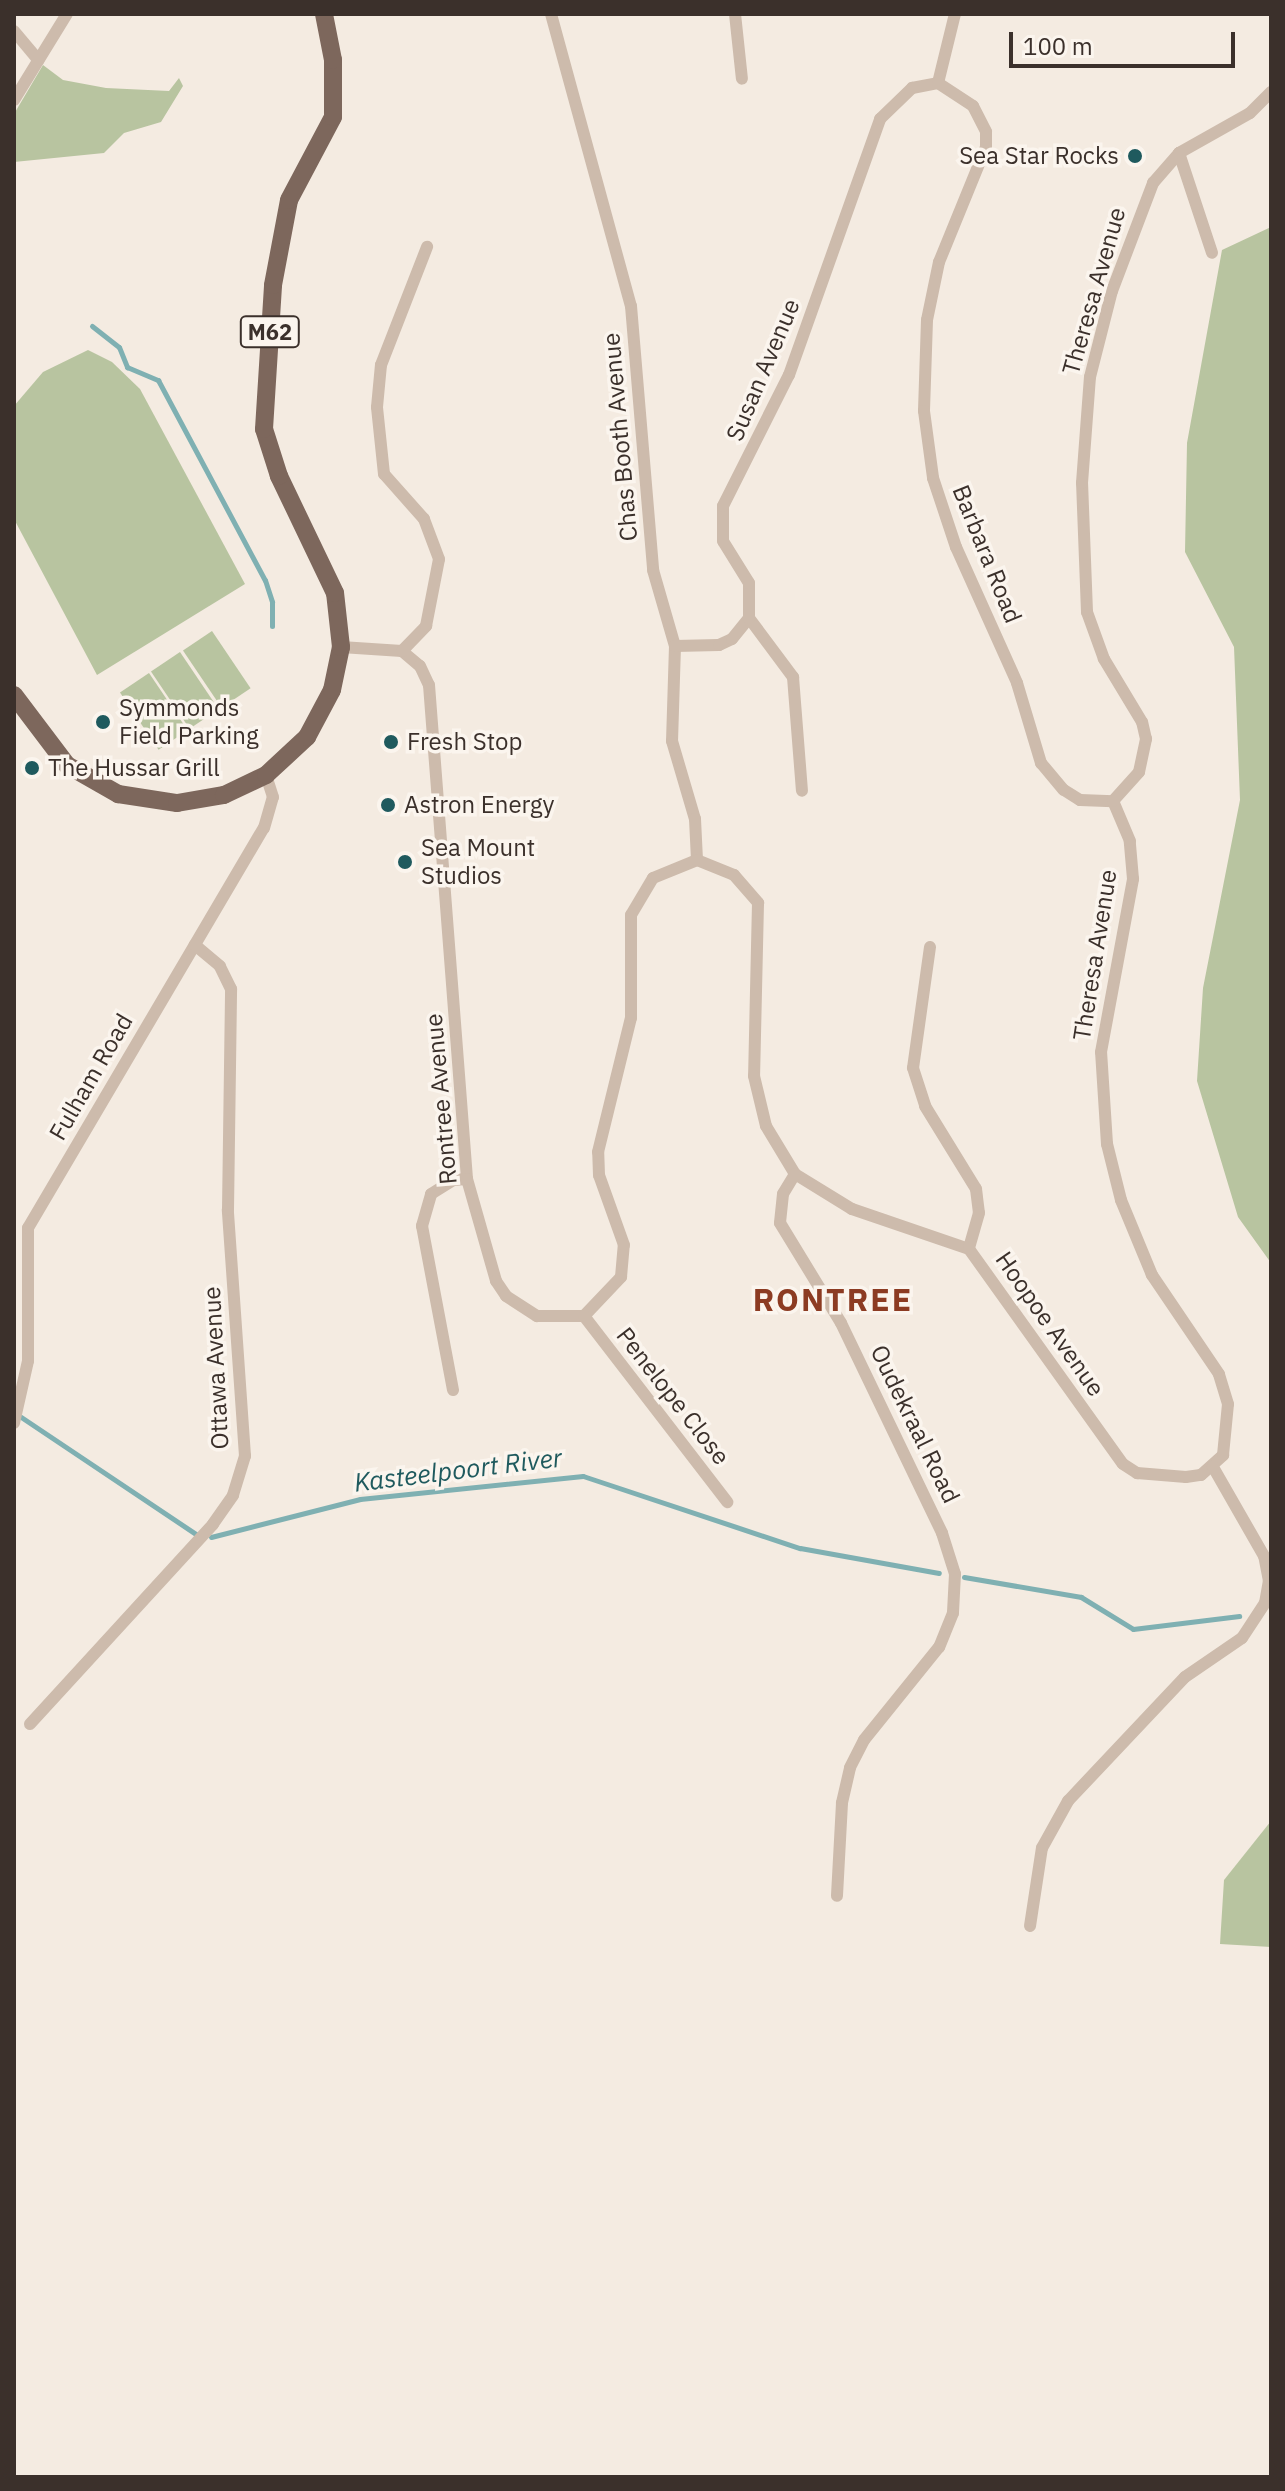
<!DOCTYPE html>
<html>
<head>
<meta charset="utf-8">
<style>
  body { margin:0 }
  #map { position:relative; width:1285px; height:2491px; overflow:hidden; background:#f4ebe1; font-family:"IBM Plex Sans",sans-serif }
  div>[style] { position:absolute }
  .green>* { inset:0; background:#b8c4a0; transform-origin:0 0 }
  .stream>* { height:5px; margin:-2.5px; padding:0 2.5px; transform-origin:2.5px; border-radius:2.5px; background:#7fb0b2 }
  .minor>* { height:12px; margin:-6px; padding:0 6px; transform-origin:6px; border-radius:6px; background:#cdbbac }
  .primary>* { height:18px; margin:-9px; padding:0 9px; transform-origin:9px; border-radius:9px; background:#7d675c }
  .dots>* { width:22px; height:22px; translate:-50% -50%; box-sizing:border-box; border:4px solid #fbf5ee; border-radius:50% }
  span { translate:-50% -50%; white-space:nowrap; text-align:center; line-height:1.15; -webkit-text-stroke:7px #fbf5ee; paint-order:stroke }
  .shield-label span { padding:2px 6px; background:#fbf5ee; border:2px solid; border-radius:6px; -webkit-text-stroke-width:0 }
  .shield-label { font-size:22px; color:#3b302b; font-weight:700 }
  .poi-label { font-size:24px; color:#3b302b }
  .right { translate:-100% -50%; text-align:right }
  .left { translate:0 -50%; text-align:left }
  .street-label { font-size:24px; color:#3b302b }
  .water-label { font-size:26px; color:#1f5a5e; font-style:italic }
  .district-label { font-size:32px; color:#8c3b22; font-weight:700; letter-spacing:2px }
  .frame { position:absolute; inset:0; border:16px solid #3b302b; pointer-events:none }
  .scale { position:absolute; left:1009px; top:32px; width:226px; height:36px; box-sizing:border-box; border:4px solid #3b302b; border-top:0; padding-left:10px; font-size:24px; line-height:28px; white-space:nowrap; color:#3b302b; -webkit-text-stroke:6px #fbf5ee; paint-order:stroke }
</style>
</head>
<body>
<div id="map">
  <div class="green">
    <div style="clip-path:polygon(43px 65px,63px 80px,106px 88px,169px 91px,179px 78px,183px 86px,161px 122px,124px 133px,104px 153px,14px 162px,14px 114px)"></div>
    <div style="clip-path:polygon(1271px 227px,1271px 1263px,1238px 1217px,1197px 1081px,1203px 988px,1240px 800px,1234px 647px,1185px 552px,1187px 443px,1222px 250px)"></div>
    <div style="clip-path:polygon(88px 350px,112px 362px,140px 389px,245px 584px,97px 675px,14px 519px,14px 406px,43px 372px)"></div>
    <div style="left:212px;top:631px;width:69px;height:35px;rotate:56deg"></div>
    <div style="left:180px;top:652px;width:69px;height:35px;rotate:56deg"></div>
    <div style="left:149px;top:673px;width:69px;height:35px;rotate:56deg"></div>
    <div style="clip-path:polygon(1271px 1821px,1271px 1947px,1220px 1944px,1224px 1880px)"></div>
  </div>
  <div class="stream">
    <div style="left:92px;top:326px;width:34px;rotate:38deg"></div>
    <div style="left:119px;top:347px;width:22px;rotate:68deg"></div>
    <div style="left:127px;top:367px;width:34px;rotate:23deg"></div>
    <div style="left:158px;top:380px;width:227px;rotate:61.9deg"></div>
    <div style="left:265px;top:580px;width:23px;rotate:72deg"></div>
    <div style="left:272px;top:602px;width:24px;rotate:90deg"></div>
    <div style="left:21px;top:1417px;width:211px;rotate:33.8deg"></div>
    <div style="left:211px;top:1537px;width:154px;rotate:-14.3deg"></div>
    <div style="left:360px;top:1499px;width:224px;rotate:-5.9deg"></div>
    <div style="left:583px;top:1476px;width:229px;rotate:18.4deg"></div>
    <div style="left:800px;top:1548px;width:141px;rotate:10.2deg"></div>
    <div style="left:964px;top:1577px;width:119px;rotate:9.7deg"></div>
    <div style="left:1081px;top:1597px;width:61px;rotate:31.6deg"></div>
    <div style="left:1133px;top:1629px;width:107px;rotate:-7deg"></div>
  </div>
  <div class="minor">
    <div style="left:551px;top:14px;width:303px;rotate:74.7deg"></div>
    <div style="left:631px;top:306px;width:265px;rotate:85.2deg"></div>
    <div style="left:653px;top:570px;width:79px;rotate:73.9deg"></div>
    <div style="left:675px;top:646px;width:95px;rotate:91.8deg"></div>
    <div style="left:672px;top:741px;width:81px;rotate:73.6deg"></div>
    <div style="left:695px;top:819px;width:41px;rotate:87.2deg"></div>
    <div style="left:735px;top:14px;width:65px;rotate:83.9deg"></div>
    <div style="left:14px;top:31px;width:38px;rotate:50deg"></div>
    <div style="left:938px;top:83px;width:71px;rotate:-76.2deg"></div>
    <div style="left:14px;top:100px;width:101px;rotate:-58.4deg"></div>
    <div style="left:1179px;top:153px;width:105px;rotate:71.7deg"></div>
    <div style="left:749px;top:618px;width:74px;rotate:53.3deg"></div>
    <div style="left:793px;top:677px;width:114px;rotate:85.5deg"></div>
    <div style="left:675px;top:646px;width:44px;rotate:-1.3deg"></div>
    <div style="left:719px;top:645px;width:14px;rotate:-25deg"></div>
    <div style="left:732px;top:639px;width:27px;rotate:-51deg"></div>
    <div style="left:749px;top:618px;width:35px;rotate:-90deg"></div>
    <div style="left:749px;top:583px;width:49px;rotate:-121.8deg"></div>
    <div style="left:723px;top:541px;width:35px;rotate:-90deg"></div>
    <div style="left:723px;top:506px;width:147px;rotate:-63.3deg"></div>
    <div style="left:789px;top:375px;width:272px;rotate:-70.4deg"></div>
    <div style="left:880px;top:119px;width:45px;rotate:-44.1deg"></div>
    <div style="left:912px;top:88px;width:26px;rotate:-11deg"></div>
    <div style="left:938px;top:83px;width:42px;rotate:33.3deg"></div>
    <div style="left:973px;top:106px;width:29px;rotate:63deg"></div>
    <div style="left:986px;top:132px;width:15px;rotate:90deg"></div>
    <div style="left:986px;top:147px;width:124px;rotate:112.2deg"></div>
    <div style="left:939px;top:262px;width:59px;rotate:101.7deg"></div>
    <div style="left:927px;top:320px;width:91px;rotate:91.9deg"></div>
    <div style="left:924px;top:411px;width:68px;rotate:82.3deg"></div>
    <div style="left:933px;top:478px;width:73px;rotate:71.6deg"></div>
    <div style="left:956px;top:547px;width:149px;rotate:65.8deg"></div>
    <div style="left:1017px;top:683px;width:84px;rotate:73.3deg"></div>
    <div style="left:1041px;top:763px;width:35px;rotate:50deg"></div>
    <div style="left:1064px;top:790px;width:19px;rotate:32deg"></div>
    <div style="left:1080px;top:800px;width:33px;rotate:2deg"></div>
    <div style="left:341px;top:647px;width:61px;rotate:3.8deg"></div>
    <div style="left:402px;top:651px;width:23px;rotate:40deg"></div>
    <div style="left:420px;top:666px;width:21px;rotate:65deg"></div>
    <div style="left:429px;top:685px;width:495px;rotate:85.6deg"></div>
    <div style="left:467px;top:1179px;width:106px;rotate:74.1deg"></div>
    <div style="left:496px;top:1281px;width:18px;rotate:56deg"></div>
    <div style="left:506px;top:1296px;width:37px;rotate:33deg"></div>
    <div style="left:537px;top:1316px;width:47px"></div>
    <div style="left:584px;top:1316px;width:54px;rotate:-46.5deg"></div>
    <div style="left:621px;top:1277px;width:32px;rotate:-85deg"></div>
    <div style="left:624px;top:1245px;width:74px;rotate:-109.7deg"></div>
    <div style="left:599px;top:1175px;width:23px;rotate:-92deg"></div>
    <div style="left:598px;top:1152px;width:138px;rotate:-76.2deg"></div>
    <div style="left:631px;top:1018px;width:103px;rotate:-90deg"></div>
    <div style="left:631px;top:915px;width:43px;rotate:-59.3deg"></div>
    <div style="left:653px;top:878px;width:48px;rotate:-22.2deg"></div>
    <div style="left:697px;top:860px;width:40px;rotate:22deg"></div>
    <div style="left:734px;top:875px;width:37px;rotate:49deg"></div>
    <div style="left:758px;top:903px;width:173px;rotate:91.3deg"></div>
    <div style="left:754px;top:1076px;width:51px;rotate:76.5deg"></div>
    <div style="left:766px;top:1126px;width:56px;rotate:58.9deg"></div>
    <div style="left:795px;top:1174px;width:67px;rotate:31.6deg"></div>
    <div style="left:852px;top:1209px;width:124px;rotate:18.9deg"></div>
    <div style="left:969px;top:1249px;width:264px;rotate:54.4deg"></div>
    <div style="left:1123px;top:1464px;width:17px;rotate:33deg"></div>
    <div style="left:1137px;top:1473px;width:49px;rotate:4.7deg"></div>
    <div style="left:1186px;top:1477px;width:15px;rotate:-8deg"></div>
    <div style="left:1201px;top:1475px;width:30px;rotate:-42deg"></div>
    <div style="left:1223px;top:1455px;width:51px;rotate:-84.4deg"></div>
    <div style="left:1228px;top:1404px;width:31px;rotate:-107deg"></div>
    <div style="left:1219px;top:1374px;width:120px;rotate:-124.1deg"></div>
    <div style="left:1152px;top:1275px;width:81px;rotate:-112.5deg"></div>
    <div style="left:1121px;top:1200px;width:58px;rotate:-104deg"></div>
    <div style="left:1107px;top:1144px;width:92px;rotate:-93.7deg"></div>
    <div style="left:1101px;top:1052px;width:176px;rotate:-79.5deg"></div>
    <div style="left:1133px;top:879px;width:38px;rotate:-95deg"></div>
    <div style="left:1130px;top:841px;width:43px;rotate:-113deg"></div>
    <div style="left:402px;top:651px;width:35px;rotate:-46deg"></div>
    <div style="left:426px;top:626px;width:68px;rotate:-79deg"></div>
    <div style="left:439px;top:559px;width:43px;rotate:-110.6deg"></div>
    <div style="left:424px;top:519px;width:60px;rotate:-131.6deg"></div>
    <div style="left:384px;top:474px;width:67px;rotate:-96deg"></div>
    <div style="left:377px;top:407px;width:42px;rotate:-84.6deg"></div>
    <div style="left:381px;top:365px;width:127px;rotate:-68.7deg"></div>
    <div style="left:1113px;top:801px;width:39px;rotate:-48deg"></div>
    <div style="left:1139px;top:772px;width:34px;rotate:-78deg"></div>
    <div style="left:1146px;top:739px;width:17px;rotate:-103deg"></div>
    <div style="left:1142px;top:722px;width:74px;rotate:-121.1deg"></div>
    <div style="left:1104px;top:659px;width:50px;rotate:-109.9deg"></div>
    <div style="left:1087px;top:612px;width:129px;rotate:-92.2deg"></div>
    <div style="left:1082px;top:483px;width:106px;rotate:-85.7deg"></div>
    <div style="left:1090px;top:377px;width:89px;rotate:-75.7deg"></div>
    <div style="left:1112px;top:291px;width:116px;rotate:-69.2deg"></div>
    <div style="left:1153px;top:183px;width:40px;rotate:-49deg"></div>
    <div style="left:1179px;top:153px;width:81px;rotate:-29.4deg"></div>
    <div style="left:1250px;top:113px;width:30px;rotate:-45deg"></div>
    <div style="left:930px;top:947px;width:122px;rotate:98deg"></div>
    <div style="left:913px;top:1068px;width:40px;rotate:72deg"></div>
    <div style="left:925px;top:1106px;width:97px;rotate:58.4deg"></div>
    <div style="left:976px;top:1189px;width:24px;rotate:83deg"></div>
    <div style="left:979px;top:1213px;width:37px;rotate:106deg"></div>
    <div style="left:795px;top:1174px;width:23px;rotate:121deg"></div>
    <div style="left:783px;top:1194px;width:29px;rotate:96deg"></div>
    <div style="left:780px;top:1223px;width:117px;rotate:58.6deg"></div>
    <div style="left:841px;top:1323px;width:233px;rotate:64.3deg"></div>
    <div style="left:942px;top:1533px;width:43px;rotate:72.4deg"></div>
    <div style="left:955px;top:1574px;width:39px;rotate:93deg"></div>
    <div style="left:953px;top:1613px;width:37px;rotate:112deg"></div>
    <div style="left:939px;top:1647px;width:119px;rotate:128.9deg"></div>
    <div style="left:864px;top:1740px;width:31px;rotate:117deg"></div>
    <div style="left:850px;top:1768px;width:36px;rotate:103deg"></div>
    <div style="left:842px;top:1803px;width:93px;rotate:93.1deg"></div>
    <div style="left:584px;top:1316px;width:235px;rotate:52.4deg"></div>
    <div style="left:453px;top:1390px;width:167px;rotate:-100.7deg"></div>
    <div style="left:422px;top:1226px;width:33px;rotate:-74deg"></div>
    <div style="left:431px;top:1194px;width:26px;rotate:-32deg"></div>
    <div style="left:453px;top:1180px;width:14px;rotate:-4deg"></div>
    <div style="left:14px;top:1423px;width:64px;rotate:-77.3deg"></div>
    <div style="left:28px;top:1361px;width:133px;rotate:-90deg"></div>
    <div style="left:28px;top:1228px;width:464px;rotate:-59.5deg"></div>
    <div style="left:264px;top:828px;width:32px;rotate:-74deg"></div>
    <div style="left:273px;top:797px;width:23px;rotate:-108deg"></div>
    <div style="left:30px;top:1724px;width:271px;rotate:-47.5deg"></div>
    <div style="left:213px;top:1524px;width:35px;rotate:-55deg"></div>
    <div style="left:233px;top:1495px;width:41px;rotate:-72.9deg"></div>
    <div style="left:245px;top:1456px;width:247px;rotate:-94deg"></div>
    <div style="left:228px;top:1210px;width:221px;rotate:-89.2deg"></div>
    <div style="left:231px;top:989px;width:25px;rotate:-116deg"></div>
    <div style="left:220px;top:966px;width:33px;rotate:-140deg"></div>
    <div style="left:1030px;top:1926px;width:79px;rotate:-81.3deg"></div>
    <div style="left:1042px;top:1848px;width:54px;rotate:-61deg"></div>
    <div style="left:1068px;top:1801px;width:170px;rotate:-46.7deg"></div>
    <div style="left:1185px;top:1677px;width:69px;rotate:-34.4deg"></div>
    <div style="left:1242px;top:1638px;width:42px;rotate:-56.7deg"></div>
    <div style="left:1265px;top:1603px;width:22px;rotate:-80deg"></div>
    <div style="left:1269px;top:1581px;width:25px;rotate:-101deg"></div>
    <div style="left:1264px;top:1556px;width:103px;rotate:-119.8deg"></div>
  </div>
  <div class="primary">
    <div style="left:14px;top:695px;width:88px;rotate:52.9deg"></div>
    <div style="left:67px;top:765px;width:59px;rotate:29.6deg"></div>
    <div style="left:118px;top:794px;width:60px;rotate:8.7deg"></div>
    <div style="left:177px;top:803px;width:48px;rotate:-9.7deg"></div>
    <div style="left:224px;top:795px;width:47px;rotate:-25.5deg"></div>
    <div style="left:266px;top:775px;width:56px;rotate:-42.8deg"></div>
    <div style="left:307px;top:737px;width:53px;rotate:-62deg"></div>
    <div style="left:332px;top:690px;width:44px;rotate:-78.2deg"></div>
    <div style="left:341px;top:647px;width:54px;rotate:-96.3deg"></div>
    <div style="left:335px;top:593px;width:130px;rotate:-115.6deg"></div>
    <div style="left:279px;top:476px;width:49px;rotate:-107.7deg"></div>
    <div style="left:264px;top:429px;width:144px;rotate:-86.4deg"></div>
    <div style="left:273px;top:285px;width:86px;rotate:-79.3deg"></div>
    <div style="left:289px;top:200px;width:94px;rotate:-62.1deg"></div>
    <div style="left:333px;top:117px;width:57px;rotate:-90deg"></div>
    <div style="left:333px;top:60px;width:47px;rotate:-101.1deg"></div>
  </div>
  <div class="dots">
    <div style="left:1135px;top:156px;background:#1f5a5e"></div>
    <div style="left:103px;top:722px;background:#1f5a5e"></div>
    <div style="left:391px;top:742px;background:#1f5a5e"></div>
    <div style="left:32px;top:768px;background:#1f5a5e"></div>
    <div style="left:388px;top:805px;background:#1f5a5e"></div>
    <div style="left:405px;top:862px;background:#1f5a5e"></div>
  </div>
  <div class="shield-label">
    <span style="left:270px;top:332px">M62</span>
  </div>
  <div class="poi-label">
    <span class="right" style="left:1119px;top:156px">Sea Star Rocks</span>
    <span class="left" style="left:119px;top:722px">Symmonds<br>Field Parking</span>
    <span class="left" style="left:407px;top:742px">Fresh Stop</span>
    <span class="left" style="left:48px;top:768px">The Hussar Grill</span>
    <span class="left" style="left:404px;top:805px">Astron Energy</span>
    <span class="left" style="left:421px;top:862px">Sea Mount<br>Studios</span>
  </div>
  <div class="street-label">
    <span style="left:1094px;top:291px;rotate:-74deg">Theresa Avenue</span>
    <span style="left:763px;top:370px;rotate:-67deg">Susan Avenue</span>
    <span style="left:620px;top:437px;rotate:-95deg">Chas Booth Avenue</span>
    <span style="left:987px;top:554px;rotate:68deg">Barbara Road</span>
    <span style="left:1095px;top:955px;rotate:-81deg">Theresa Avenue</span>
    <span style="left:91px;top:1077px;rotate:-60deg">Fulham Road</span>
    <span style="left:441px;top:1099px;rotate:-95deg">Rontree Avenue</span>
    <span style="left:1050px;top:1324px;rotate:55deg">Hoopoe Avenue</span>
    <span style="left:216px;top:1368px;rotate:-93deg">Ottawa Avenue</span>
    <span style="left:673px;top:1396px;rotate:52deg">Penelope Close</span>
    <span style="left:915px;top:1424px;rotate:64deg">Oudekraal Road</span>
  </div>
  <div class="water-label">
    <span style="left:458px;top:1470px;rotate:-7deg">Kasteelpoort River</span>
  </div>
  <div class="district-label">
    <span style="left:833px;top:1299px">RONTREE</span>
  </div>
  <div class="frame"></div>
  <div class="scale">100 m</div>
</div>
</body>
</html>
